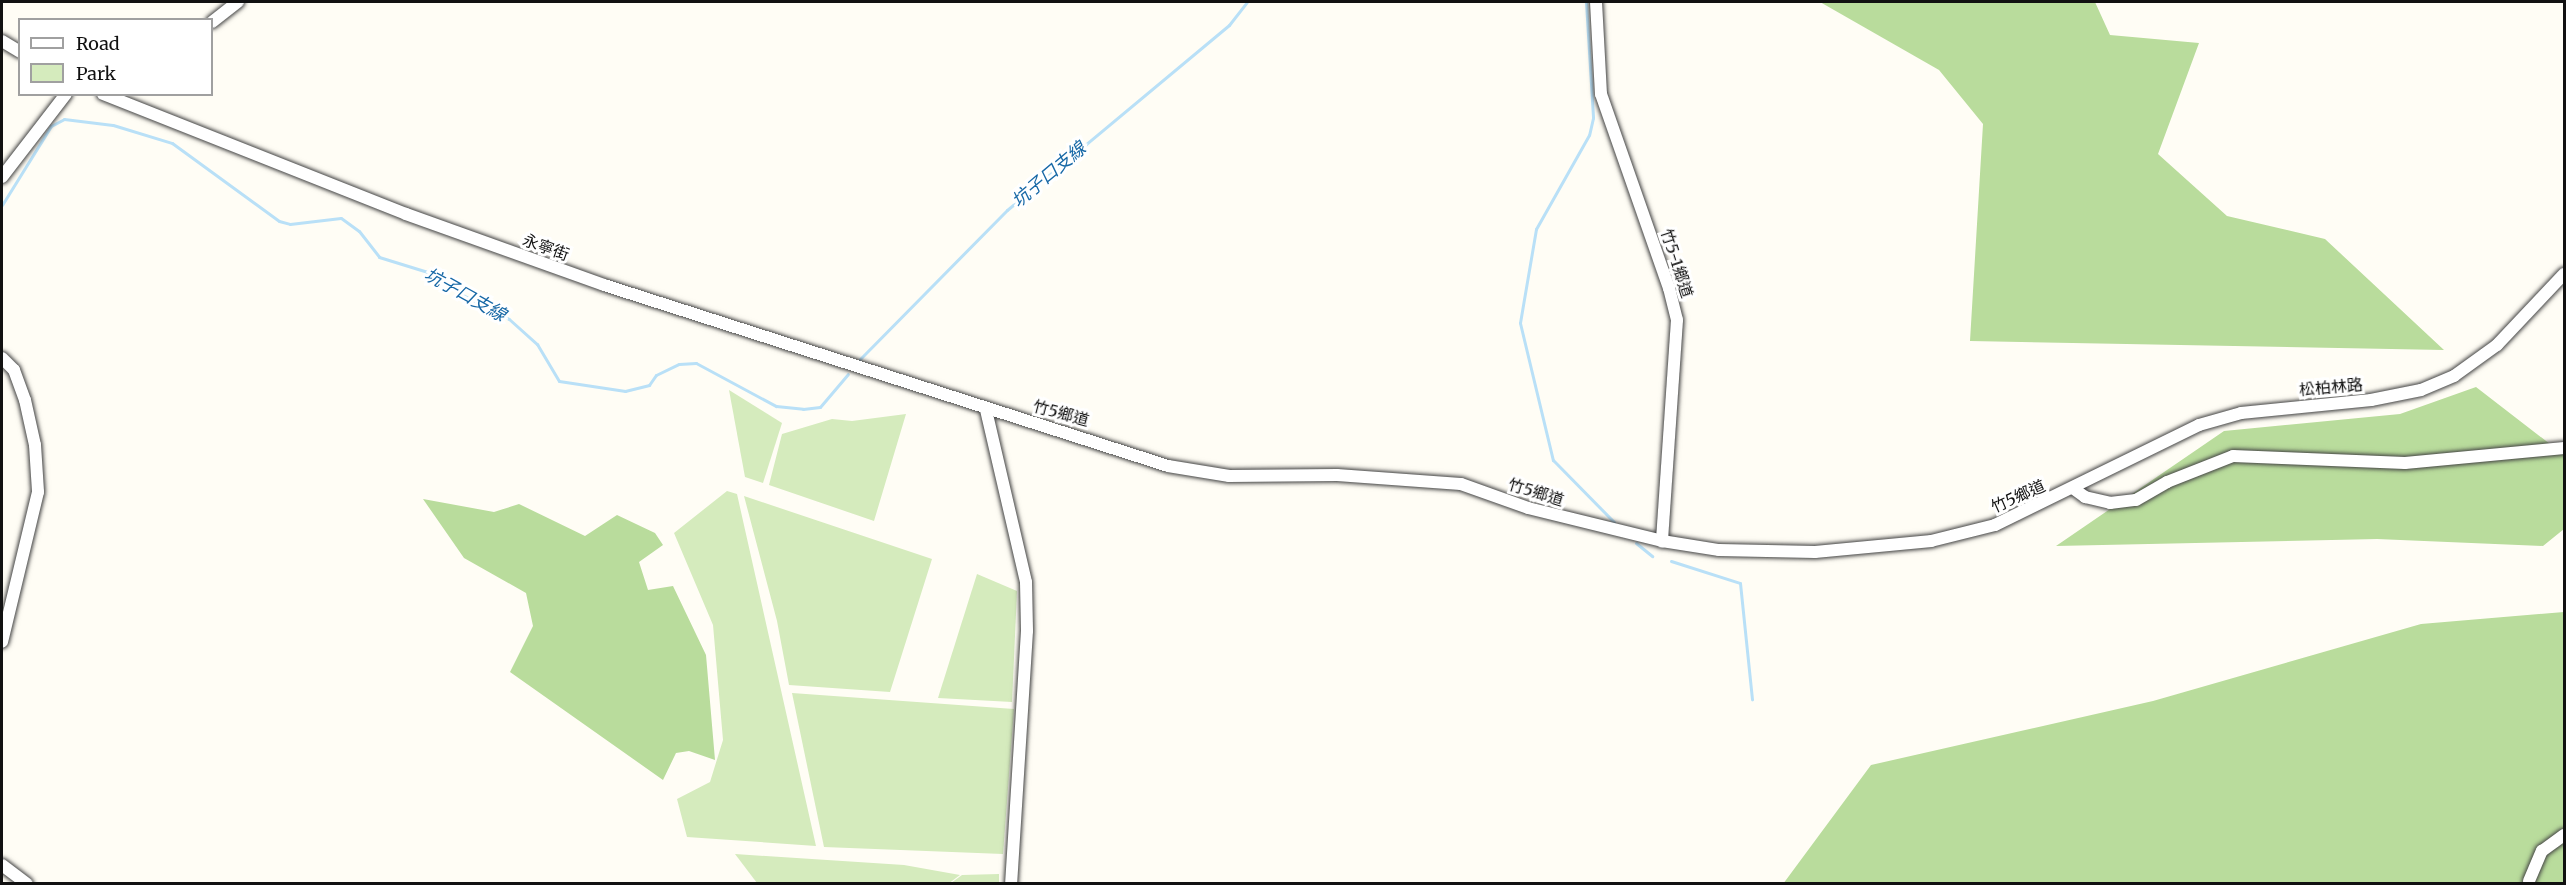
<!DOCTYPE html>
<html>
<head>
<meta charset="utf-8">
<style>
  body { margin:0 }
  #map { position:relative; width:2566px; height:885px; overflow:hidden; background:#fffdf5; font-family:Merriweather,"Noto Sans TC",serif }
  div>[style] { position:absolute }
  .green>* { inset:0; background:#d5ebbd }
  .forest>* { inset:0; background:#b9dc9c }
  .stream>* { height:3px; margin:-1.5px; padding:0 1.5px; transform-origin:1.5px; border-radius:1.5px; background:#b9e0f7 }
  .roads { filter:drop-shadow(0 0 2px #444) drop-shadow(0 0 2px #444) }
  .minor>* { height:12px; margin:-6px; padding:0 6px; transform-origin:6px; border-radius:6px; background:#fff }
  span { translate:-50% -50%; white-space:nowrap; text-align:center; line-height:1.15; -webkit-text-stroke:6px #fff; paint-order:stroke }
  .street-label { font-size:16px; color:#111 }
  .water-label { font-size:18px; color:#1768a6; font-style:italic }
  .frame { position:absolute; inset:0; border:3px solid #111; pointer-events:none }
  .legend { position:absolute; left:18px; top:18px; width:195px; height:78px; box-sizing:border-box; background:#fff; border:2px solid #a0a0a0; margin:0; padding:8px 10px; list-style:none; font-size:18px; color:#111 }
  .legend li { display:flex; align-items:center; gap:12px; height:30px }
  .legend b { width:30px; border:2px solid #a0a0a0 }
</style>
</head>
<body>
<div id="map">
  <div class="green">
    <div style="clip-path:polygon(729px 390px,782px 423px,763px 483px,745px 477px)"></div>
    <div style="clip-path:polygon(906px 414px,874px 521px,769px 485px,782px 434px,832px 419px,852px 421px)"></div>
    <div style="clip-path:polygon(727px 491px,737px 494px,816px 846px,687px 837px,677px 799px,710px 782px,723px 740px,713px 625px,674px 533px)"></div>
    <div style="clip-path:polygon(744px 496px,932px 559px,890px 692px,789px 685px,777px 621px)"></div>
    <div style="clip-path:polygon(977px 574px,1017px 591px,1012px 702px,938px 698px)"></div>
    <div style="clip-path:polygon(792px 693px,1014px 709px,1003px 854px,824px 847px)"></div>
    <div style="clip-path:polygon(735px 854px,904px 865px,960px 875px,948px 884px,757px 883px)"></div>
    <div style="clip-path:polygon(999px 874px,999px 883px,951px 883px,962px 875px)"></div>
  </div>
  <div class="forest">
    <div style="clip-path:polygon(1820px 2px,2095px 2px,2110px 35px,2199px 43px,2158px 154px,2227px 216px,2325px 239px,2444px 350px,1970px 341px,1983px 124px,1939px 70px)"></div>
    <div style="clip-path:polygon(2476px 387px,2559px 451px,2564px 451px,2564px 529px,2543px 546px,2377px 539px,2056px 546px,2224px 431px,2400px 414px)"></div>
    <div style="clip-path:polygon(423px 499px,494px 512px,519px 504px,585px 536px,617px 515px,655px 533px,663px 545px,639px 562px,648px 590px,673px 586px,706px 655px,715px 760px,689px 751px,676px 753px,663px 780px,510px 672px,533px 626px,526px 593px,464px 558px)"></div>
    <div style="clip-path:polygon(2564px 612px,2564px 883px,1783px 884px,1871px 765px,2153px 701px,2421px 624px)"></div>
  </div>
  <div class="stream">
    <div style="left:1586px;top:2px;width:116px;rotate:86.5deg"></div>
    <div style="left:1593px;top:118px;width:17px;rotate:103deg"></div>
    <div style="left:1589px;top:135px;width:108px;rotate:119.4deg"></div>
    <div style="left:1536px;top:229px;width:95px;rotate:99.7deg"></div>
    <div style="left:1520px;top:323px;width:141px;rotate:76.5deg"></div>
    <div style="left:1553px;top:460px;width:87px;rotate:45.5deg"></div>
    <div style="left:2px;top:205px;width:93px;rotate:-58.2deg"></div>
    <div style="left:51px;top:126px;width:15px;rotate:-28deg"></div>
    <div style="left:64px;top:119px;width:49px;rotate:7deg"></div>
    <div style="left:113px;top:125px;width:62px;rotate:17deg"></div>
    <div style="left:172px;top:143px;width:132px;rotate:36.1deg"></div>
    <div style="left:279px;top:221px;width:11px;rotate:15deg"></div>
    <div style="left:290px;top:224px;width:51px;rotate:-6.7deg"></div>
    <div style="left:341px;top:218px;width:22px;rotate:36deg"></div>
    <div style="left:359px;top:231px;width:33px;rotate:52deg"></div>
    <div style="left:379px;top:257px;width:61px;rotate:17.2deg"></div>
    <div style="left:437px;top:275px;width:28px;rotate:39deg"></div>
    <div style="left:459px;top:293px;width:56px;rotate:27.5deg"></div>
    <div style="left:509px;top:319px;width:38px;rotate:42deg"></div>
    <div style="left:537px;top:344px;width:43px;rotate:59.3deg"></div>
    <div style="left:559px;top:381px;width:67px;rotate:8.6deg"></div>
    <div style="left:625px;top:391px;width:25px;rotate:-14deg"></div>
    <div style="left:649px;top:385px;width:12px;rotate:-55deg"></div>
    <div style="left:656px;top:375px;width:25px;rotate:-26deg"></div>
    <div style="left:679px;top:364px;width:17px;rotate:-3deg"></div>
    <div style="left:696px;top:363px;width:91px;rotate:28.3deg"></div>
    <div style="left:776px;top:406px;width:27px;rotate:6deg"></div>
    <div style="left:803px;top:409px;width:17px;rotate:-7deg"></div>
    <div style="left:820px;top:407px;width:43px;rotate:-49.7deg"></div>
    <div style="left:860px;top:359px;width:209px;rotate:-45.4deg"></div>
    <div style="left:1007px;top:210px;width:289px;rotate:-39.8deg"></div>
    <div style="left:1229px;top:25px;width:29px;rotate:-52deg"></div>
    <div style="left:1636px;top:543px;width:21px;rotate:39deg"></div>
    <div style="left:1671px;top:561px;width:72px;rotate:17.7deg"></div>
    <div style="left:1740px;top:583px;width:117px;rotate:84.1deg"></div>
  </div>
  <div class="roads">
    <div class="minor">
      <div style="left:1596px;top:2px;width:92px;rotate:86.9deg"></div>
      <div style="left:1601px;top:94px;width:206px;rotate:70.7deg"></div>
      <div style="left:1669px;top:288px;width:33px;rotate:76deg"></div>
      <div style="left:1677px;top:320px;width:222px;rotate:93.9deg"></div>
      <div style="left:212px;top:22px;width:33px;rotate:-38deg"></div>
      <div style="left:2px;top:41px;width:21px;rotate:31deg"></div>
      <div style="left:103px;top:94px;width:326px;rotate:21.6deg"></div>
      <div style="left:406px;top:214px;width:210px;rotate:19.7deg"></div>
      <div style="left:604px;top:285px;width:592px;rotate:17.79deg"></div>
      <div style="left:1168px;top:466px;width:62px;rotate:9.3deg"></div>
      <div style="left:1229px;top:476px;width:108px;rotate:-0.5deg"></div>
      <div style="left:1337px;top:475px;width:124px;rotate:4.2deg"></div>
      <div style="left:1461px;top:484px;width:71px;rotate:19.7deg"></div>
      <div style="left:1528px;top:508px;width:138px;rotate:13.8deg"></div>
      <div style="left:1662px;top:541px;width:58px;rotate:9deg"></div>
      <div style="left:1719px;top:550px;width:96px;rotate:1.2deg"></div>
      <div style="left:1815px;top:552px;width:117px;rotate:-5.4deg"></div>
      <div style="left:1931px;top:541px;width:66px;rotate:-14deg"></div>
      <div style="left:1995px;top:525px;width:227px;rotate:-26.1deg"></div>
      <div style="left:2199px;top:425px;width:44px;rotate:-15.9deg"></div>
      <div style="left:2241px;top:413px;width:131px;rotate:-5.7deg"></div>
      <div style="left:2371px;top:400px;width:51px;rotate:-11.3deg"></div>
      <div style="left:2421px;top:390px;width:36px;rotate:-23deg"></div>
      <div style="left:2454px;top:376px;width:53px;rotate:-35.8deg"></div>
      <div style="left:2497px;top:345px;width:98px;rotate:-46.7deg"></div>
      <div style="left:2px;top:177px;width:105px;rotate:-52.4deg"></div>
      <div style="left:2px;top:358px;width:17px;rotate:45deg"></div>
      <div style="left:14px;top:370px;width:32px;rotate:70deg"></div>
      <div style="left:25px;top:400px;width:46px;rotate:77.5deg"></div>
      <div style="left:35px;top:445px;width:47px;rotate:86.3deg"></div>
      <div style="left:38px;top:492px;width:154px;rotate:103.5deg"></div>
      <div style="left:986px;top:410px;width:177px;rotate:76.9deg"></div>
      <div style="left:1026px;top:582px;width:49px;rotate:88.8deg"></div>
      <div style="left:1027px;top:631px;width:254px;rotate:93.6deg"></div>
      <div style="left:2074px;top:489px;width:14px;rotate:36deg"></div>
      <div style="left:2085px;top:497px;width:26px;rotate:13deg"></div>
      <div style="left:2110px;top:503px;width:26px;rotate:-7deg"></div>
      <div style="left:2136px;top:500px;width:36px;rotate:-30deg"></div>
      <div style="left:2167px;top:482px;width:71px;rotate:-21.5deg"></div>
      <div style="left:2233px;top:456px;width:172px;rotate:2.3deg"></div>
      <div style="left:2405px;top:463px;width:160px;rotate:-5.4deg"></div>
      <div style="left:2px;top:865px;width:31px;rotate:37deg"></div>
      <div style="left:2529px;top:881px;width:33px;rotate:-67deg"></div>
      <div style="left:2542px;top:851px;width:27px;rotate:-36deg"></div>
    </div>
  </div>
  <div class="street-label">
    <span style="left:546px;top:247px;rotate:20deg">永寧街</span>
    <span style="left:1677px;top:263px;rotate:72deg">竹5-1鄉道</span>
    <span style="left:2331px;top:387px;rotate:-5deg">松柏林路</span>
    <span style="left:1061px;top:413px;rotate:15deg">竹5鄉道</span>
    <span style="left:1536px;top:492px;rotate:17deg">竹5鄉道</span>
    <span style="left:2018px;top:496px;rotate:-24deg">竹5鄉道</span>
  </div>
  <div class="water-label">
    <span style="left:1049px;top:175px;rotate:-40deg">坑子口支線</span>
    <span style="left:465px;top:295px;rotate:29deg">坑子口支線</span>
  </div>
  <div class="frame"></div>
  <ul class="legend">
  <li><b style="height:8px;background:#fff"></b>Road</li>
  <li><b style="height:16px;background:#d5ebbd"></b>Park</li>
  </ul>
</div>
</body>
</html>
